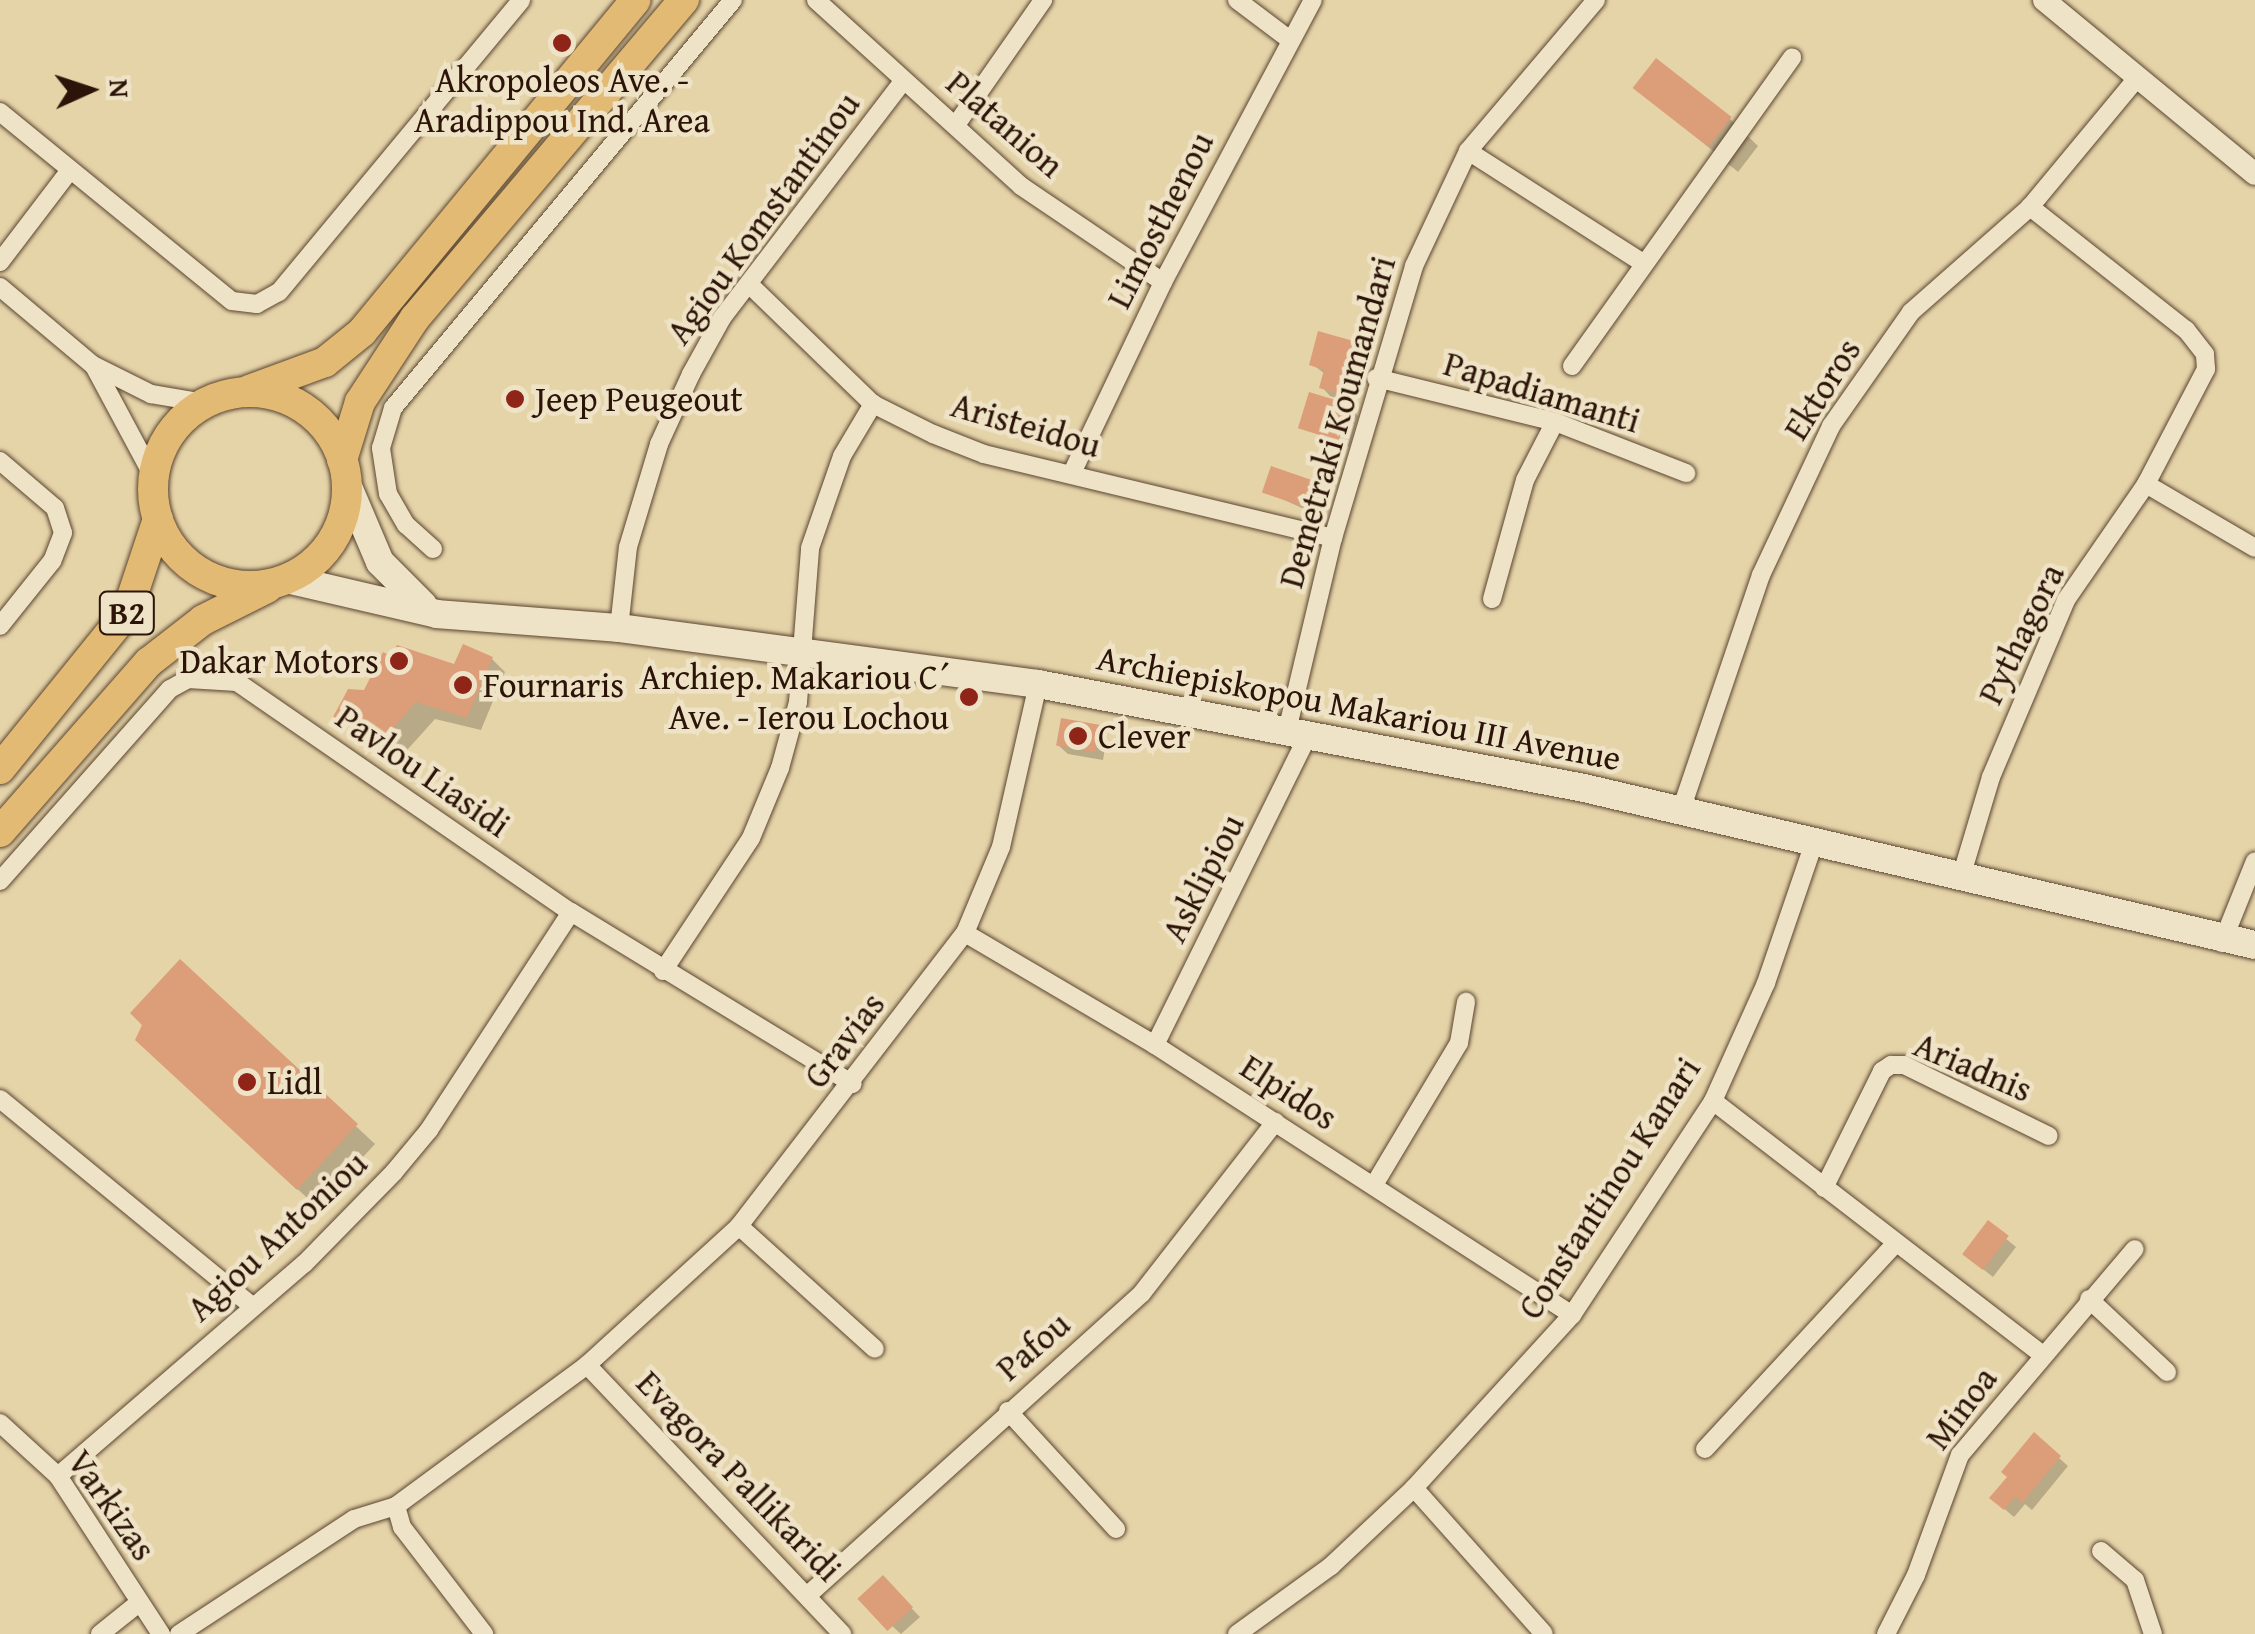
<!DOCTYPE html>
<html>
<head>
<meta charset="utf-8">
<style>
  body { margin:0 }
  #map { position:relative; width:2255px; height:1634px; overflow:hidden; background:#e6d4a9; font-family:"Gentium Book Plus",serif }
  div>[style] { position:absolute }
  .shadow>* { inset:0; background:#0003 }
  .building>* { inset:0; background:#dc9d79; transform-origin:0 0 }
  .roads { filter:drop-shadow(0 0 2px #5a4530) drop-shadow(0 0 2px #5a4530) }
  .minor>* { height:18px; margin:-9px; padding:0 9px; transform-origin:9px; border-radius:9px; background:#efe3c7 }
  .tertiary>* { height:22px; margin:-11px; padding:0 11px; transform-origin:11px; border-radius:11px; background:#efe3c7 }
  .secondary>* { height:28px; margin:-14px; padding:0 14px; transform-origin:14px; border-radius:14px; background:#efe3c7 }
  .trunk>* { height:30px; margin:-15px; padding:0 15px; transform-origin:15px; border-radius:15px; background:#e3ba74 }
  .trunk>.ring { margin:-15px; padding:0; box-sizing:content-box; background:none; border:30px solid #e3ba74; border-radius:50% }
  .dots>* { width:28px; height:28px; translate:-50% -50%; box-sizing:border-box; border:5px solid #efe3c7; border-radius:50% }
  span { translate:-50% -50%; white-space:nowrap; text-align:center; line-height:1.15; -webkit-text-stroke:9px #efe3c7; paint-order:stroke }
  .shield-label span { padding:2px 8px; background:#efe3c7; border:2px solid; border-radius:8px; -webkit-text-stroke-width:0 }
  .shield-label { font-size:32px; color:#2c1508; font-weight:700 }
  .poi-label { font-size:35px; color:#2c1508 }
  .left { translate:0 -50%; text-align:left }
  .right { translate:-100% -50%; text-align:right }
  .street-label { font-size:35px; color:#2c1508 }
  .north { position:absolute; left:40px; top:40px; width:100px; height:100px; -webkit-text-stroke:8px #efe3c7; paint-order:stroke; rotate:87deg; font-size:28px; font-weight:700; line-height:40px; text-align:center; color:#2c1508 }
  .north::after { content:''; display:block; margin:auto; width:35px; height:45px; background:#2c1508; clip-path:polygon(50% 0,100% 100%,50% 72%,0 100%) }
</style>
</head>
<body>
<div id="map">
  <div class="shadow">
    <div style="clip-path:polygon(1637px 87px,1730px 119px,1758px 146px,1738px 172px)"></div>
    <div style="clip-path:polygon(1362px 347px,1371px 355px,1352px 402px,1330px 396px,1322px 387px,1325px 374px,1312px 364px)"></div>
    <div style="clip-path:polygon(1350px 407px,1358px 416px,1349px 447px,1301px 427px)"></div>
    <div style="clip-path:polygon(1316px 484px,1324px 492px,1317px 515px,1265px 491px)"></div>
    <div style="clip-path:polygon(492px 659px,505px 672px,481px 730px,435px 719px,399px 759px,336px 717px,365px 692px)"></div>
    <div style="clip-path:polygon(1099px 727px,1107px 736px,1103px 760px,1068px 754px,1059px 746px)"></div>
    <div style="clip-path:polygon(180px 962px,375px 1144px,317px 1207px,156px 1058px)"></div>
    <div style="clip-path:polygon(1988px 1224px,2016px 1247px,1993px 1277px,1974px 1262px)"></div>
    <div style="clip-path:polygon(2034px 1436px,2068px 1466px,2032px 1510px,2025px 1504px,2014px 1517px,2001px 1506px)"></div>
    <div style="clip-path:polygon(883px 1579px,920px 1617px,901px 1634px,862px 1599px)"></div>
  </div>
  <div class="building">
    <div style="left:1656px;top:58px;width:96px;height:38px;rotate:38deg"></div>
    <div style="clip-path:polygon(1318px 331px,1364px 344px,1343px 395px,1319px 388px,1324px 370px,1309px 365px)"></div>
    <div style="left:1309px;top:392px;width:44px;height:38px;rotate:17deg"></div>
    <div style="left:1271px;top:466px;width:49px;height:28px;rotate:19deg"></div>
    <div style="clip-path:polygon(463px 644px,493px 657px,467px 718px,416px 702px,380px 743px,333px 717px,348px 689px,364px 690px,383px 652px,391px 656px,397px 645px,454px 664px)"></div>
    <div style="left:1061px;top:718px;width:40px;height:28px;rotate:10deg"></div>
    <div style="clip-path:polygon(180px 959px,358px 1124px,297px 1190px,135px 1040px,142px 1025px,130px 1013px)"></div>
    <div style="left:1988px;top:1220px;width:26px;height:43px;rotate:37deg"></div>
    <div style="clip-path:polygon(2034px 1432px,2061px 1456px,2022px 1503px,2015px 1497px,2004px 1510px,1989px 1498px,2007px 1477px,2001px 1472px)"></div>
    <div style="left:883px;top:1575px;width:44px;height:35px;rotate:47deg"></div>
  </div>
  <div class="roads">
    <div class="minor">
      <div style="left:816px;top:0;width:277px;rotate:42.2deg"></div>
      <div style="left:1021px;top:186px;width:171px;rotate:34.1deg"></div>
      <div style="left:1237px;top:0;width:66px;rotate:37deg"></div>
      <div style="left:0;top:112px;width:299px;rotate:39.2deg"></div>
      <div style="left:232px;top:301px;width:25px;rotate:7deg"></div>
      <div style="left:257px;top:304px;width:25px;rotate:-29deg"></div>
      <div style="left:279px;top:292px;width:379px;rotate:-50.3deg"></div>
      <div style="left:958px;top:122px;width:149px;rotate:-55.1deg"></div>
      <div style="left:1468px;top:151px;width:208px;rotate:32.6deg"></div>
      <div style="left:0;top:262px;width:116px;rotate:-52.7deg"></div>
      <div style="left:750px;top:285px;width:171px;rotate:44.1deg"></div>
      <div style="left:873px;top:404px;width:67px;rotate:26.6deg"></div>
      <div style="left:933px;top:434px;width:55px;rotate:21.4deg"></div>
      <div style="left:984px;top:454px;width:359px;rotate:13.5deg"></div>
      <div style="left:0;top:287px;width:121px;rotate:40deg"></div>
      <div style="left:93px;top:365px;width:65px;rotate:26.6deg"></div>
      <div style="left:151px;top:394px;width:55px;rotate:9.5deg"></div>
      <div style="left:1572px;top:366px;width:379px;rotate:-54.5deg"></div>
      <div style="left:95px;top:368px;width:125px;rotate:61.8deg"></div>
      <div style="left:1376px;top:378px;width:184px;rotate:13.8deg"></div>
      <div style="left:1555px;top:422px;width:141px;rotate:21.3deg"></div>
      <div style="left:0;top:461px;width:72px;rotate:40.5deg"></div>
      <div style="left:55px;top:508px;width:26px;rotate:72deg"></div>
      <div style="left:63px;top:533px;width:30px;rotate:111deg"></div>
      <div style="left:52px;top:561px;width:83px;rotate:128.7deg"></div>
      <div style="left:1072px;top:473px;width:212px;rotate:-64.5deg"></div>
      <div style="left:1163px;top:282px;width:319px;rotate:-62deg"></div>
      <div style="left:2146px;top:484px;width:126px;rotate:30.4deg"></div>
      <div style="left:433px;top:549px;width:36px;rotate:-138deg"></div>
      <div style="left:406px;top:525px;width:36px;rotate:-120deg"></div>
      <div style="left:388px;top:494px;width:47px;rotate:-98.7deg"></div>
      <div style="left:381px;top:448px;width:42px;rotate:-73.3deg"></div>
      <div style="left:393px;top:408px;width:531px;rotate:-50.19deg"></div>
      <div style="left:1492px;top:599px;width:123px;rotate:-74.5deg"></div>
      <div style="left:1525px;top:480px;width:65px;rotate:-62.7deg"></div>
      <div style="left:619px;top:628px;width:81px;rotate:-83.7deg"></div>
      <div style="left:628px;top:547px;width:108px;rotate:-73.2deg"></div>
      <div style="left:659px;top:444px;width:77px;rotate:-65.4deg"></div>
      <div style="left:691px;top:374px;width:64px;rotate:-61deg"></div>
      <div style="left:722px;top:318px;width:298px;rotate:-52.6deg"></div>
      <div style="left:1286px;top:735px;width:203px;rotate:-76.6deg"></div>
      <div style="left:1333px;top:538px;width:284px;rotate:-73.4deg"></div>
      <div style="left:1414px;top:266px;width:127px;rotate:-64.8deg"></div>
      <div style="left:1468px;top:151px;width:198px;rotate:-49.7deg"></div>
      <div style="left:1681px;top:810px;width:248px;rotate:-71.2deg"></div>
      <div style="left:1761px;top:575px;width:165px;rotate:-64.8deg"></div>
      <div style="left:1831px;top:426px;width:139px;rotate:-54.9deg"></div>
      <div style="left:1911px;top:312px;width:159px;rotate:-41.4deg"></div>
      <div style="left:2030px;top:207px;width:168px;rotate:-50.3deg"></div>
      <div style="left:1961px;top:877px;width:104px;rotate:-73.3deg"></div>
      <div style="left:1991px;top:777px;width:192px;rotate:-67deg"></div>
      <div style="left:2066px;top:600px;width:141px;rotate:-55.4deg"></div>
      <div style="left:2146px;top:484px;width:130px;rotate:-62.4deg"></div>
      <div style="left:2206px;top:369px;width:15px;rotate:-94deg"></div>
      <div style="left:2205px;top:354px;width:31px;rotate:-128deg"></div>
      <div style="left:2186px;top:330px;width:199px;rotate:-141.7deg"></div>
      <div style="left:0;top:881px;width:256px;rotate:-48.5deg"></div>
      <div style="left:170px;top:689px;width:21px;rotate:-29deg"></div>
      <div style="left:188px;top:679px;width:49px;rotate:3.5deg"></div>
      <div style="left:237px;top:682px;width:406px;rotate:34.6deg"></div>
      <div style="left:571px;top:912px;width:330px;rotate:31.4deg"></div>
      <div style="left:965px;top:933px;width:221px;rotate:30.5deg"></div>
      <div style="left:1155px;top:1045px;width:497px;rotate:32.9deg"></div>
      <div style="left:2222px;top:943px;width:88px;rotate:-68.1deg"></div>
      <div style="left:663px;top:971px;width:159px;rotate:-56.5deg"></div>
      <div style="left:751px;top:838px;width:76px;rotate:-67.5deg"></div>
      <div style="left:780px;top:768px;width:68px;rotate:-74.7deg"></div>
      <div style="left:798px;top:702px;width:154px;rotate:-85.5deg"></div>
      <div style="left:810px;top:548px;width:97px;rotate:-70.8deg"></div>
      <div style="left:842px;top:456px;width:61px;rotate:-59.2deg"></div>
      <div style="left:1155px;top:1045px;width:341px;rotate:-63.7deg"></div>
      <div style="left:0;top:1099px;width:326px;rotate:39.4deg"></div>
      <div style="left:1713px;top:1101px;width:416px;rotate:37.6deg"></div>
      <div style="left:1374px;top:1185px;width:165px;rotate:-59.1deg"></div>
      <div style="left:1459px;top:1043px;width:42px;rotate:-80.3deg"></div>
      <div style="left:1824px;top:1188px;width:131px;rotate:-63.6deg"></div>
      <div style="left:1882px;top:1071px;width:11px;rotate:-34deg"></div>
      <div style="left:1891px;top:1065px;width:13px"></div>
      <div style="left:1904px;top:1065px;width:161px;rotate:26.1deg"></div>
      <div style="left:739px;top:1226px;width:183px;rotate:42.1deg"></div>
      <div style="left:2089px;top:1299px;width:107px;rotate:43.1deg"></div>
      <div style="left:587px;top:1365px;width:371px;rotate:46.5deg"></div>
      <div style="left:1008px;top:1411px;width:160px;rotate:47.5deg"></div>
      <div style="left:0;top:1423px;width:79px;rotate:42.4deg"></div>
      <div style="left:58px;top:1476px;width:189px;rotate:56.9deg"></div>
      <div style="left:1705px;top:1449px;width:278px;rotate:-47.2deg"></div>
      <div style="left:58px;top:1476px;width:325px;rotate:-40.8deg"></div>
      <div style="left:304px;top:1264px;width:129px;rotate:-45.6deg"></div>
      <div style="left:394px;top:1172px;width:55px;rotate:-50.2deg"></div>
      <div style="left:429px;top:1130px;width:260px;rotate:-56.9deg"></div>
      <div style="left:1414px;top:1488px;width:195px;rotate:48.3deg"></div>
      <div style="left:396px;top:1506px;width:22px;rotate:74deg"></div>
      <div style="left:402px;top:1527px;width:135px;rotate:52.5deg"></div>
      <div style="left:2101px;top:1551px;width:45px;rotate:40.5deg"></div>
      <div style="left:2135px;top:1580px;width:57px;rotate:71.6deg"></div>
      <div style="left:808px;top:1595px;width:450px;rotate:-42.1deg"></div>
      <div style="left:1142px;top:1293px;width:217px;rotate:-52.1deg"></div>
      <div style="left:100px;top:1634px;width:51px;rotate:-38.7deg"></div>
      <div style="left:179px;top:1634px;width:209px;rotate:-33.3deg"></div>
      <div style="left:354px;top:1519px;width:44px;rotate:-17.2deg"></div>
      <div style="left:396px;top:1506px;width:237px;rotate:-36.4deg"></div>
      <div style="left:587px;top:1365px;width:206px;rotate:-42.4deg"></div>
      <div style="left:739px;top:1226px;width:370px;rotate:-52.4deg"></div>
      <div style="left:965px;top:933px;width:93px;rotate:-67.3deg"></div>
      <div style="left:1001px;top:847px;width:167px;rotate:-77.2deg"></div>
      <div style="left:1237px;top:1634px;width:116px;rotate:-35.9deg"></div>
      <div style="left:1331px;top:1566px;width:114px;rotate:-43.2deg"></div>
      <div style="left:1414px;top:1488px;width:234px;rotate:-47.6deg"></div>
      <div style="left:1572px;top:1315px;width:256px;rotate:-56.6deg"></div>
      <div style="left:1713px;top:1101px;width:129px;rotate:-65.8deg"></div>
      <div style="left:1766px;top:983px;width:151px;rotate:-71.1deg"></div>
      <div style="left:1886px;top:1634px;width:66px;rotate:-63deg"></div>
      <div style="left:1916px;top:1575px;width:128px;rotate:-69.9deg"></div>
      <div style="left:1960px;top:1455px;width:270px;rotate:-49.7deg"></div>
    </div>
    <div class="tertiary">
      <div style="left:2044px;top:0;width:273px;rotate:39.5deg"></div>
    </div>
    <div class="secondary">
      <div style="left:346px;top:482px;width:87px;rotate:67deg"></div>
      <div style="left:380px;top:562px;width:61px;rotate:45deg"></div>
      <div style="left:287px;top:579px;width:154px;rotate:13.1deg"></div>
      <div style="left:437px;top:614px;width:183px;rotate:4.4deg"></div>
      <div style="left:619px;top:628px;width:423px;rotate:7.6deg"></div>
      <div style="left:1038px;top:684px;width:556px;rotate:10.78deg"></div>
      <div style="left:1584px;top:788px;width:689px;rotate:13.17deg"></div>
    </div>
    <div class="trunk">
      <div style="left:249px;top:390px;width:81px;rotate:-20.2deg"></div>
      <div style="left:325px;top:362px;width:48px;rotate:-39deg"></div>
      <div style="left:362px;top:332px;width:430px;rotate:-50.5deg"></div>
      <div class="ring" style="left:153px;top:392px;width:164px;height:164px"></div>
      <div style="left:342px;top:460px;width:61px;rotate:-72.8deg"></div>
      <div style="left:360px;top:402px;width:100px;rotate:-56.8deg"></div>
      <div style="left:415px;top:318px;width:417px;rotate:-49.8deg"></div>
      <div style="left:0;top:769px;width:202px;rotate:-51deg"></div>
      <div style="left:127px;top:612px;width:98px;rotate:-71.6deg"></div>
      <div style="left:0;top:832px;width:226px;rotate:-48.8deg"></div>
      <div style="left:149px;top:662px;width:68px;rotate:-37.9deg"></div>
      <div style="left:203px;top:620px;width:72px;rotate:-26.6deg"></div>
    </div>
  </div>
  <div class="dots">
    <div style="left:562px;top:43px;background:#8f2418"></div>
    <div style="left:515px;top:399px;background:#8f2418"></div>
    <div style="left:399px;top:661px;background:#8f2418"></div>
    <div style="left:463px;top:685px;background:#8f2418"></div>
    <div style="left:969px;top:697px;background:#8f2418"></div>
    <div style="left:1078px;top:736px;background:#8f2418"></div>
    <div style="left:247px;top:1082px;background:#8f2418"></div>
  </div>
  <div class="shield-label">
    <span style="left:127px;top:613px">B2</span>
  </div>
  <div class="poi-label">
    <span style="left:562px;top:100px">Akropoleos Ave. -<br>Aradippou Ind. Area</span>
    <span class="left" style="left:535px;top:399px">Jeep Peugeout</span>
    <span class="right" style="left:379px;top:661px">Dakar Motors</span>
    <span class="right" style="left:949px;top:697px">Archiep. Makariou C´<br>Ave. - Ierou Lochou</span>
    <span class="left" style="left:483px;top:685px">Fournaris</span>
    <span class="left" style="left:1098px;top:736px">Clever</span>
    <span class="left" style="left:267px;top:1082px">Lidl</span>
  </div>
  <div class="street-label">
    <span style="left:1005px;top:124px;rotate:41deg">Platanion</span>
    <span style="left:763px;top:218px;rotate:-54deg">Agiou Komstantinou</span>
    <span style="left:1160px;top:220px;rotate:-63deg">Limosthenou</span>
    <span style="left:1822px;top:389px;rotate:-58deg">Ektoros</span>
    <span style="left:1542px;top:392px;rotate:17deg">Papadiamanti</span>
    <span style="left:1337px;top:422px;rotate:-74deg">Demetraki Koumandari</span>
    <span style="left:1026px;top:425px;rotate:16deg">Aristeidou</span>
    <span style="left:2021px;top:634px;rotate:-64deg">Pythagora</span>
    <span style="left:1359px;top:708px;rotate:11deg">Archiepiskopou Makariou III Avenue</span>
    <span style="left:423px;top:771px;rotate:35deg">Pavlou Liasidi</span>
    <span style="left:1203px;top:878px;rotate:-63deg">Asklipiou</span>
    <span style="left:844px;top:1040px;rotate:-53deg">Gravias</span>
    <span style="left:1973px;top:1067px;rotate:23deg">Ariadnis</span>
    <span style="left:1289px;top:1092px;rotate:33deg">Elpidos</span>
    <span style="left:1609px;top:1188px;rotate:-57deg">Constantinou Kanari</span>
    <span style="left:277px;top:1236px;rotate:-43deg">Agiou Antoniou</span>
    <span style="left:1033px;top:1346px;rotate:-41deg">Pafou</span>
    <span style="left:1961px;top:1408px;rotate:-53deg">Minoa</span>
    <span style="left:739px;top:1476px;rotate:46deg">Evagora Pallikaridi</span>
    <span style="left:112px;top:1505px;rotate:55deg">Varkizas</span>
  </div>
  <div class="north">N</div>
</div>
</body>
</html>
